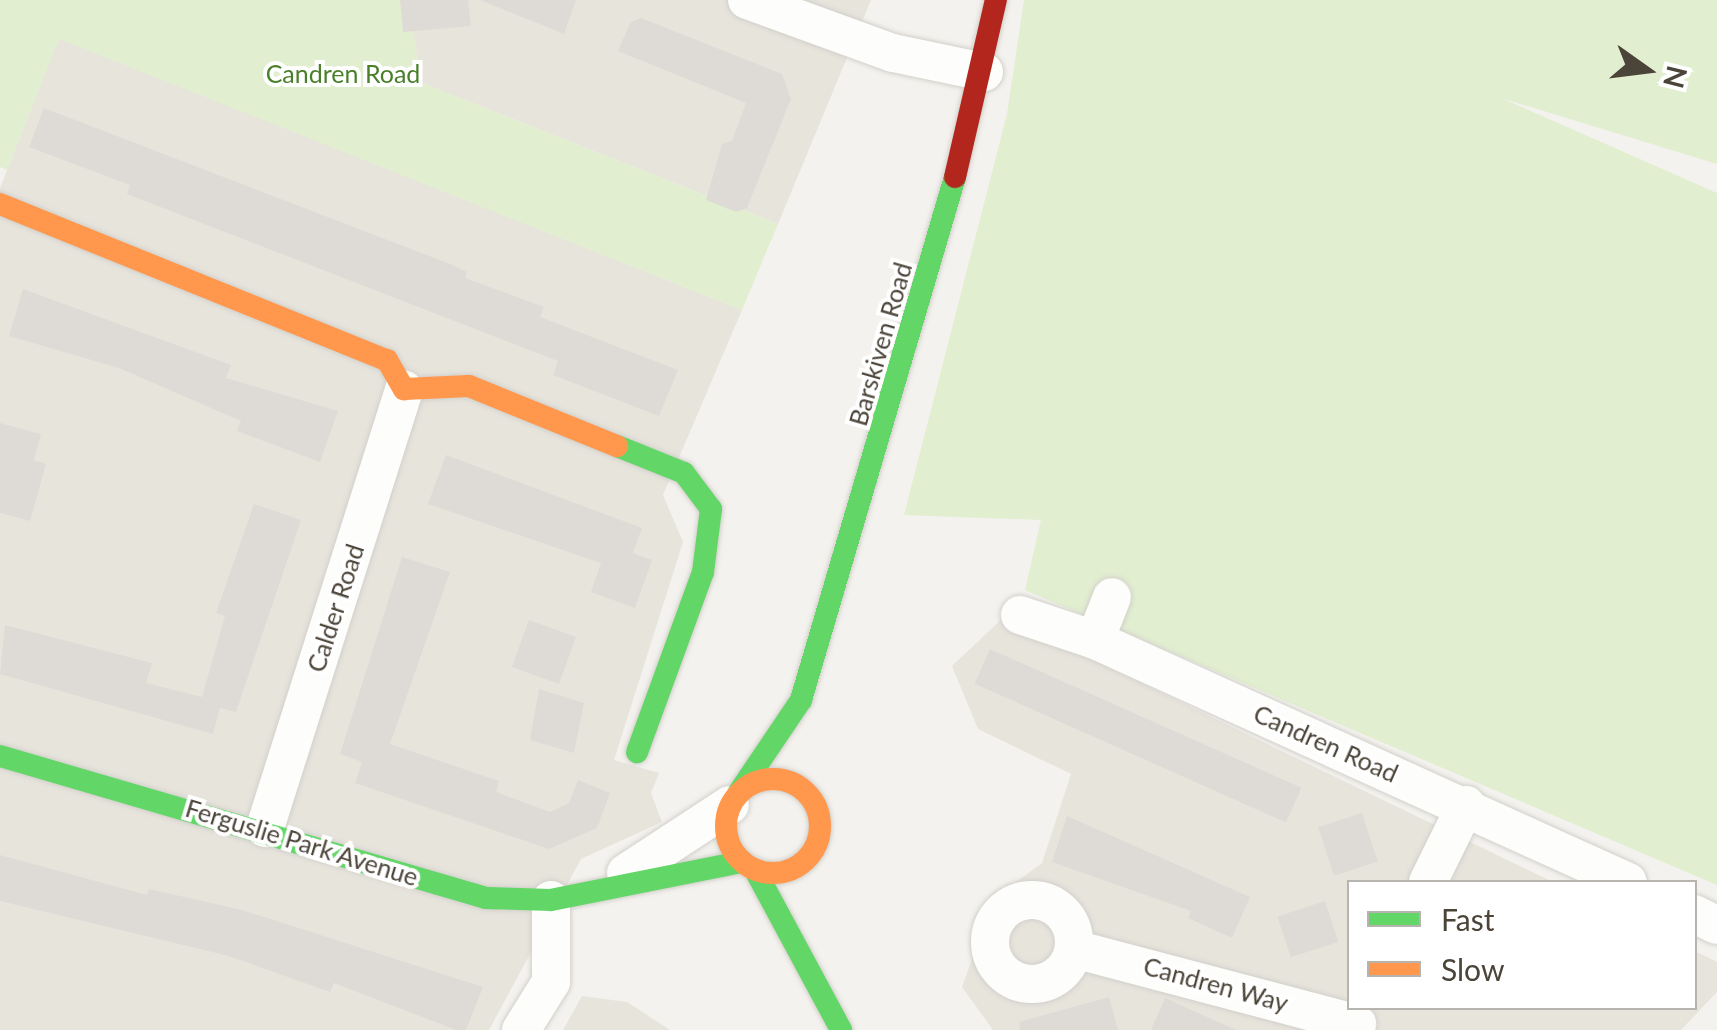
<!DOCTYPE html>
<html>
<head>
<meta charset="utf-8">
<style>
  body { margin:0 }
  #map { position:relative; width:1717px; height:1030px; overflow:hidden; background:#f4f2ee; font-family:Lato,sans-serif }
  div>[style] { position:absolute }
  .residential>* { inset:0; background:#e7e4dc }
  .green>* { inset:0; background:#e1eecf }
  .building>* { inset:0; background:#dedbd6; transform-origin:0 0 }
  .roads { filter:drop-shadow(0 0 2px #d2d0cb) drop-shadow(0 0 2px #d2d0cb) }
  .street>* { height:38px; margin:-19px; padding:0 19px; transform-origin:19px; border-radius:19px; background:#fdfdfc }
  .street>.ring { margin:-19px; padding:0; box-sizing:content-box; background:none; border:38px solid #fdfdfc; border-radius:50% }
  .fast>* { height:22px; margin:-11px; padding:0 11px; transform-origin:11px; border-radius:11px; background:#63d668 }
  .slow>* { height:22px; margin:-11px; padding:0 11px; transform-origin:11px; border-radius:11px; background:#ff974d }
  .slow>.ring { margin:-11px; padding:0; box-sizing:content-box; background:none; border:22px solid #ff974d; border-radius:50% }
  .jam>* { height:22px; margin:-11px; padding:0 11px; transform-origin:11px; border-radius:11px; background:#b3261e }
  span { translate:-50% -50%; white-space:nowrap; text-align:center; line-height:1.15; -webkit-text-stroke:8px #fff; paint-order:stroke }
  .park-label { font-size:25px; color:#4a7f2a }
  .street-label { font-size:25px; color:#4b4439 }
  .legend { position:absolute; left:1347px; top:880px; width:350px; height:130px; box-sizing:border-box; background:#fff; border:2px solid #b7b4b0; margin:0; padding:12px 18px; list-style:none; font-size:30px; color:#4b4439 }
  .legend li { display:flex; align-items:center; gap:20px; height:50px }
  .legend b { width:50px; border:2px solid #b7b4b0 }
  .north { position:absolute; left:1597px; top:20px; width:100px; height:100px; -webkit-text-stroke:8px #fff; paint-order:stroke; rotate:104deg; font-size:28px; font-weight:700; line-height:40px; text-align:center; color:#4b4439 }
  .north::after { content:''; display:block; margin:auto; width:35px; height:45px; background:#4b4439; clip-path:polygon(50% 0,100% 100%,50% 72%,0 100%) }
</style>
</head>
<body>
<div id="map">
  <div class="residential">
    <div style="clip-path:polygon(407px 0,871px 0,778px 224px,422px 83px)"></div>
    <div style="clip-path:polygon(59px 38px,742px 310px,663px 495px,683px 542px,614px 760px,659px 773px,651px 793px,662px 822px,581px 859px,489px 1030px,0 1030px,0 188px)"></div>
    <div style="clip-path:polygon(1004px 617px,1553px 882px,1350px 882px,1350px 1008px,1694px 1008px,1695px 951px,1717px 962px,1717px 992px,1681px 1030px,993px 1030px,962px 987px,993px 899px,1042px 863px,1071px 774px,978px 729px,952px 666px)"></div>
    <div style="clip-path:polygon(582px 996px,627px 1002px,670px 1030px,563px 1030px)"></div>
  </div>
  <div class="green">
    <div style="clip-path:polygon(0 0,407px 0,422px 83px,778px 224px,742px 310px,59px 39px,7px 170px,0 167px)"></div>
    <div style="clip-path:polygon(1024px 0,1717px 0,1717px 164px,1501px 98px,1717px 193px,1717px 885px,1025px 590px,1041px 520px,904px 515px,1007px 114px)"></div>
  </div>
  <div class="building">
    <div style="clip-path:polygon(400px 0,468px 0,471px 26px,403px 32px)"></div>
    <div style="clip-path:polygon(480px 0,576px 0,564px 34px)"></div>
    <div style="clip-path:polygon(641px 18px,782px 74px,791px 99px,747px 208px,736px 212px,706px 200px,722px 144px,732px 141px,746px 103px,618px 51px,630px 23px)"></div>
    <div style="clip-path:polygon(44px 108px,450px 264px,467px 272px,465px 278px,544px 307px,540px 317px,678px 370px,659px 416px,553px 375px,558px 361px,127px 194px,130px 185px,29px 147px)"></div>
    <div style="clip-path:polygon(23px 289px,231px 365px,226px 378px,338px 411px,320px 462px,237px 431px,241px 421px,119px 368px,9px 336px)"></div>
    <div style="clip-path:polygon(0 423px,41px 434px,34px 460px,46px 464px,30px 521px,0 513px)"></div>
    <div style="clip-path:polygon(446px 455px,642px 528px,633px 553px,652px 560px,635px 608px,591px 592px,601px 563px,428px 504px)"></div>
    <div style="clip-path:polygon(254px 504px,301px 520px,236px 712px,220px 708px,213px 734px,0 674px,5px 625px,152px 663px,146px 683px,202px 697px,225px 616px,216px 613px)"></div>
    <div style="clip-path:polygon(402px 557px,450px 572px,390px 744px,499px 781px,496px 792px,550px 812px,569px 803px,578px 780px,610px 793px,597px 828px,549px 849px,355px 783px,362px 762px,340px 754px)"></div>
    <div style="left:529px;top:620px;width:50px;height:50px;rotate:20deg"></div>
    <div style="left:990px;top:649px;width:341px;height:38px;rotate:24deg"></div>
    <div style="clip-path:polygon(539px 689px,584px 703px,574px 753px,530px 740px)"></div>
    <div style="left:1362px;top:813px;width:51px;height:46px;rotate:72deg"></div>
    <div style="clip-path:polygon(1067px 816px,1250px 897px,1232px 938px,1188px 918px,1191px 911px,1052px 862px)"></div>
    <div style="clip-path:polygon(0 855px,147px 895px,149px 889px,242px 910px,483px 987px,466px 1030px,456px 1030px,334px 983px,330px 992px,229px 956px,0 901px)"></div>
    <div style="left:1325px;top:901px;width:43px;height:50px;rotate:72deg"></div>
    <div style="clip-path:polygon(1109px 997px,1118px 1030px,1020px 1030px,1019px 1022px)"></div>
    <div style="clip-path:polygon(1165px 998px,1236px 1030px,1151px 1030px)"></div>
  </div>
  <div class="roads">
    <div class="street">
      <div style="left:747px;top:0;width:155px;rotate:20deg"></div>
      <div style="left:893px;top:53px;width:93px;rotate:11.8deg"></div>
      <div style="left:1020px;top:615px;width:79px;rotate:18.4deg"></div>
      <div style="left:1095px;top:640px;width:585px;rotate:24.42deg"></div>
      <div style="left:1095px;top:640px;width:46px;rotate:-68.4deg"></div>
      <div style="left:265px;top:828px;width:460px;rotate:-72.4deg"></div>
      <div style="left:626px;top:873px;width:124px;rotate:-33.2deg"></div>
      <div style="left:1428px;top:882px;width:86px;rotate:-63.7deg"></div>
      <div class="ring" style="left:990px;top:900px;width:46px;height:46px"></div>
      <div style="left:1694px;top:914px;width:25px;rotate:26deg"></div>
      <div style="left:1074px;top:949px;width:293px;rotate:14.8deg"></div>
      <div style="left:521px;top:1030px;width:57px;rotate:-58deg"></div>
      <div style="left:551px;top:982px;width:82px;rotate:-90deg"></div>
    </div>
    <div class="fast">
      <div style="left:617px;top:446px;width:72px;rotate:21.9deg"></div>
      <div style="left:684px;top:473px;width:45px;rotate:53.1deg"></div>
      <div style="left:711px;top:509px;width:64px;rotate:97.2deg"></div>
      <div style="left:703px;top:572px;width:192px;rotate:110.1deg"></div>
      <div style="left:0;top:756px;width:506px;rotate:16.29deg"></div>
      <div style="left:486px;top:898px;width:65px;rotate:1.8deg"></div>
      <div style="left:551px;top:900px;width:195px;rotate:-11.3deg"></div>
      <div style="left:739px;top:792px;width:111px;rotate:-56deg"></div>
      <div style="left:801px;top:700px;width:545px;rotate:-73.59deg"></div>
      <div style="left:755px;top:870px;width:182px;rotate:61.7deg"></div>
    </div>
    <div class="slow">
      <div style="left:0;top:204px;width:417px;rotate:22deg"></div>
      <div style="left:387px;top:360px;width:34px;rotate:60deg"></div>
      <div style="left:404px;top:389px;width:65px;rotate:-2.6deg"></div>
      <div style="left:469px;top:386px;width:160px;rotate:22.1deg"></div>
      <div class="ring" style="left:726px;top:779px;width:72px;height:72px"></div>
    </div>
    <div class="jam">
      <div style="left:955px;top:177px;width:182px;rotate:-77deg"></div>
    </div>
  </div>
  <div class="park-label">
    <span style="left:343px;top:73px">Candren Road</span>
  </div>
  <div class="street-label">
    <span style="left:880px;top:344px;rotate:-74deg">Barskiven Road</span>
    <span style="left:335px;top:608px;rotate:-72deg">Calder Road</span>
    <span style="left:1326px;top:743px;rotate:24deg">Candren Road</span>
    <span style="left:302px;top:842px;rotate:17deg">Ferguslie Park Avenue</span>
    <span style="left:1216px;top:984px;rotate:15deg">Candren Way</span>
  </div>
  <ul class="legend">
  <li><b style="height:12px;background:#63d668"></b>Fast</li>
  <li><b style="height:12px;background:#ff974d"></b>Slow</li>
  </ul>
  <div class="north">N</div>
</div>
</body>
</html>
